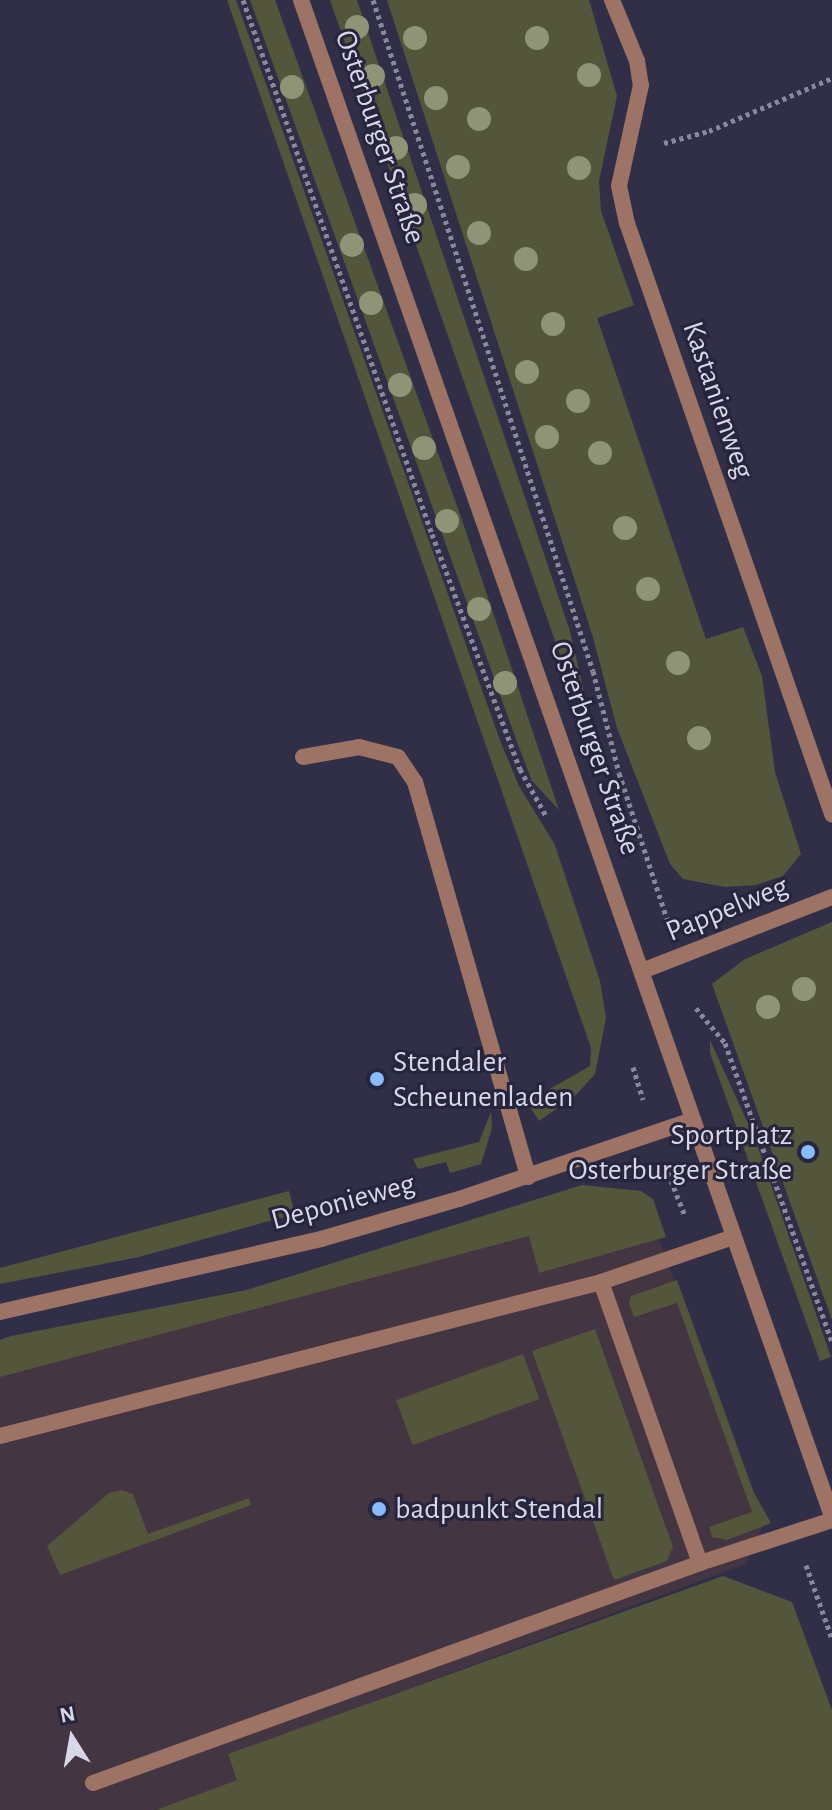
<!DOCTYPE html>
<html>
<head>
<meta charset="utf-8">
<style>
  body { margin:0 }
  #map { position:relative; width:832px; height:1810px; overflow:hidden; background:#312f48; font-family:"Alegreya Sans",sans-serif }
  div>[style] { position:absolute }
  .commercial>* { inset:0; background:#443542 }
  .green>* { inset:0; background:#53563b; transform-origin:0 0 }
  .path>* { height:5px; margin-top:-2.5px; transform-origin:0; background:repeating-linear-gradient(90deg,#89899d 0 4px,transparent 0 8px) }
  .service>* { height:16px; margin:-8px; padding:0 8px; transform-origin:8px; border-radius:8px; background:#9c7364 }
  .minor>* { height:16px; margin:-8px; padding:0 8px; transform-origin:8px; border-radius:8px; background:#9c7364 }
  .tertiary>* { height:16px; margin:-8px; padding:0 8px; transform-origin:8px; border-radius:8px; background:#9c7364 }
  .trees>* { width:24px; height:24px; margin:-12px; border-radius:50%; background:#909476 }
  .dots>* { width:22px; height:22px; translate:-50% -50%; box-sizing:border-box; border:4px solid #27253d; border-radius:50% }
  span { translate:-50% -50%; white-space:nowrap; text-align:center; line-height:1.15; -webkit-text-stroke:6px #27253d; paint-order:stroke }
  .street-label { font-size:30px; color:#d7d7e7 }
  .poi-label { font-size:30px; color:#d7d7e7 }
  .left { translate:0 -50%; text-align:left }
  .right { translate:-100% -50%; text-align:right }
  .north { position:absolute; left:32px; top:1698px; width:80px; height:80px; -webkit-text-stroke:6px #27253d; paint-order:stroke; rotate:349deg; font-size:22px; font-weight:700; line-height:32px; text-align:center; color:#d7d7e7 }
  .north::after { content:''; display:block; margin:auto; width:28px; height:36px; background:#d7d7e7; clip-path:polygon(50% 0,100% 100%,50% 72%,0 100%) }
</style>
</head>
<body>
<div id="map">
  <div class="commercial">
    <div style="clip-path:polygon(644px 1198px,763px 1525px,746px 1564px,228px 1755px,238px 1780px,156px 1810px,0 1810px,0 1357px,361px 1258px)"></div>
  </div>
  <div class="green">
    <div style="clip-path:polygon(227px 0,236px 0,501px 743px,519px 786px,555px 845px,600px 981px,606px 1018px,595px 1074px,575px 1096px,539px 1121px,527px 1102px,590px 1066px,591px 1048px)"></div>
    <div style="clip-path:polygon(250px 0,275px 0,462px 520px,559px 810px,532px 781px,517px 742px)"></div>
    <div style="clip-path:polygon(330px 0,357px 0,570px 631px,588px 710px,566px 672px)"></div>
    <div style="clip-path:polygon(387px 0,589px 0,617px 96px,599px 181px,601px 211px,634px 305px,597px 318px,706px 639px,743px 627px,762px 676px,775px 772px,801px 854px,783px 876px,756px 885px,725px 887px,683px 879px,670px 864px,617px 728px,592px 634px)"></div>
    <div style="clip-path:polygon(832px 922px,832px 1320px,712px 984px,745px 959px)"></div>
    <div style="clip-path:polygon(710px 1040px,755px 1139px,831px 1357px,820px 1361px,710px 1053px)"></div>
    <div style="clip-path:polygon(491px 1112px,492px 1128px,481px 1164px,450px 1173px,446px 1162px,418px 1169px,413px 1159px,479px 1142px)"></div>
    <div style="clip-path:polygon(582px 1185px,641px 1191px,653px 1199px,666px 1237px,539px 1273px,529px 1236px,0 1377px,0 1340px,11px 1336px,247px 1290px)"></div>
    <div style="clip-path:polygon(289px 1191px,295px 1214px,139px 1257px,0 1284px,0 1268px)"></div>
    <div style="clip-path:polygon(677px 1280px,754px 1493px,771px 1523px,727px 1540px,712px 1537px,709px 1527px,752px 1512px,677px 1303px,634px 1317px,629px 1303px,631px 1296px)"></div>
    <div style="clip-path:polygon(595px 1329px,673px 1547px,667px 1561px,614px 1580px,532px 1351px)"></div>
    <div style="left:523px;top:1354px;width:48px;height:135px;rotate:70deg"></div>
    <div style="clip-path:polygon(121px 1490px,133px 1494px,148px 1534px,249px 1498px,251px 1505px,60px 1575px,47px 1546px,109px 1493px)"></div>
    <div style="clip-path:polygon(723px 1576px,792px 1602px,832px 1710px,832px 1810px,156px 1810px,237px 1780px,228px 1754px)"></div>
  </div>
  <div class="path">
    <div style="left:243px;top:0;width:566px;rotate:70.51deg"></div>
    <div style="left:432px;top:534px;width:251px;rotate:69.5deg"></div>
    <div style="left:520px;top:769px;width:54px;rotate:61deg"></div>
    <div style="left:373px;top:0;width:706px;rotate:71.85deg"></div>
    <div style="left:593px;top:671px;width:105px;rotate:75.7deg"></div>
    <div style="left:619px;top:773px;width:160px;rotate:71.8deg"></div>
    <div style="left:664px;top:143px;width:47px;rotate:-14.9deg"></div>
    <div style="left:709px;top:131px;width:134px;rotate:-23.3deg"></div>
    <div style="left:696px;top:1008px;width:45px;rotate:50.4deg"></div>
    <div style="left:725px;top:1043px;width:318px;rotate:70.3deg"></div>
    <div style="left:633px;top:1067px;width:34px;rotate:73deg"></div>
    <div style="left:665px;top:1165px;width:55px;rotate:68.6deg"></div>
    <div style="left:806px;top:1565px;width:78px;rotate:70.6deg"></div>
  </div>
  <div class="service">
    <div style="left:303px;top:757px;width:57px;rotate:-10.1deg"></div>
    <div style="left:359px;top:747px;width:40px;rotate:14.4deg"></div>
    <div style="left:398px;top:757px;width:30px;rotate:56deg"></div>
    <div style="left:415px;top:782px;width:411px;rotate:74deg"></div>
    <div style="left:601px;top:1282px;width:298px;rotate:70.6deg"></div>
    <div style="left:700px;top:1563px;width:139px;rotate:-18deg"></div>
    <div style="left:0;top:1436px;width:620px;rotate:-14.37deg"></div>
    <div style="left:601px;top:1282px;width:139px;rotate:-18.8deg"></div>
    <div style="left:93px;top:1783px;width:646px;rotate:-19.92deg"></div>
  </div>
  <div class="minor">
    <div style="left:612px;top:0;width:66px;rotate:67.7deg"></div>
    <div style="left:637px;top:61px;width:24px;rotate:81deg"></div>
    <div style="left:641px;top:85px;width:103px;rotate:102.3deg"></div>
    <div style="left:619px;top:186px;width:38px;rotate:78deg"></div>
    <div style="left:627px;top:223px;width:626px;rotate:70.87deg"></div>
    <div style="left:642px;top:971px;width:204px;rotate:-21.3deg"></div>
    <div style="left:0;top:1312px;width:329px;rotate:-12.8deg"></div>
    <div style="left:321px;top:1239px;width:144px;rotate:-16.2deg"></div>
    <div style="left:459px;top:1199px;width:247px;rotate:-18.7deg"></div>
  </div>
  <div class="tertiary">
    <div style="left:301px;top:0;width:1606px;rotate:70.7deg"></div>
  </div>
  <div class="trees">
    <div style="left:357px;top:27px"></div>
    <div style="left:415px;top:38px"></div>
    <div style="left:537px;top:38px"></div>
    <div style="left:589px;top:75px"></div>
    <div style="left:373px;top:76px"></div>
    <div style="left:292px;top:87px"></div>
    <div style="left:436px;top:98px"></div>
    <div style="left:479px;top:119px"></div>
    <div style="left:396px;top:148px"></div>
    <div style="left:458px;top:167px"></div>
    <div style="left:579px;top:168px"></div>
    <div style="left:415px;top:205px"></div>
    <div style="left:479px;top:233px"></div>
    <div style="left:352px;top:245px"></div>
    <div style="left:526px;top:259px"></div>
    <div style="left:371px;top:303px"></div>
    <div style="left:553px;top:324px"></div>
    <div style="left:527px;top:372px"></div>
    <div style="left:400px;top:385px"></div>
    <div style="left:578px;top:401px"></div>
    <div style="left:547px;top:437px"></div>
    <div style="left:424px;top:448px"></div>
    <div style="left:600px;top:453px"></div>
    <div style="left:447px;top:521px"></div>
    <div style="left:625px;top:528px"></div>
    <div style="left:648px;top:589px"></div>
    <div style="left:479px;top:609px"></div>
    <div style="left:678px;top:663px"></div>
    <div style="left:505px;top:683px"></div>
    <div style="left:699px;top:738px"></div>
    <div style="left:804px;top:989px"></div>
    <div style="left:768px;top:1007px"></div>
  </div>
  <div class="dots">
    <div style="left:377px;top:1079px;background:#89bafc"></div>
    <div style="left:808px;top:1152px;background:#89bafc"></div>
    <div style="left:379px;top:1509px;background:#89bafc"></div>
  </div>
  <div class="street-label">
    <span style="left:380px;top:137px;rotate:71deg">Osterburger Straße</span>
    <span style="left:718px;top:400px;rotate:71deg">Kastanienweg</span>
    <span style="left:595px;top:748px;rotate:71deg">Osterburger Straße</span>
    <span style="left:727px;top:909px;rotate:-22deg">Pappelweg</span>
    <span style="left:343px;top:1202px;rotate:-15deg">Deponieweg</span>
  </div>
  <div class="poi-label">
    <span class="left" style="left:393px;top:1079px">Stendaler<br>Scheunenladen</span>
    <span class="right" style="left:792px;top:1152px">Sportplatz<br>Osterburger Straße</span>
    <span class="left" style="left:395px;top:1509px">badpunkt Stendal</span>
  </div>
  <div class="north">N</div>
</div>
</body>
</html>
